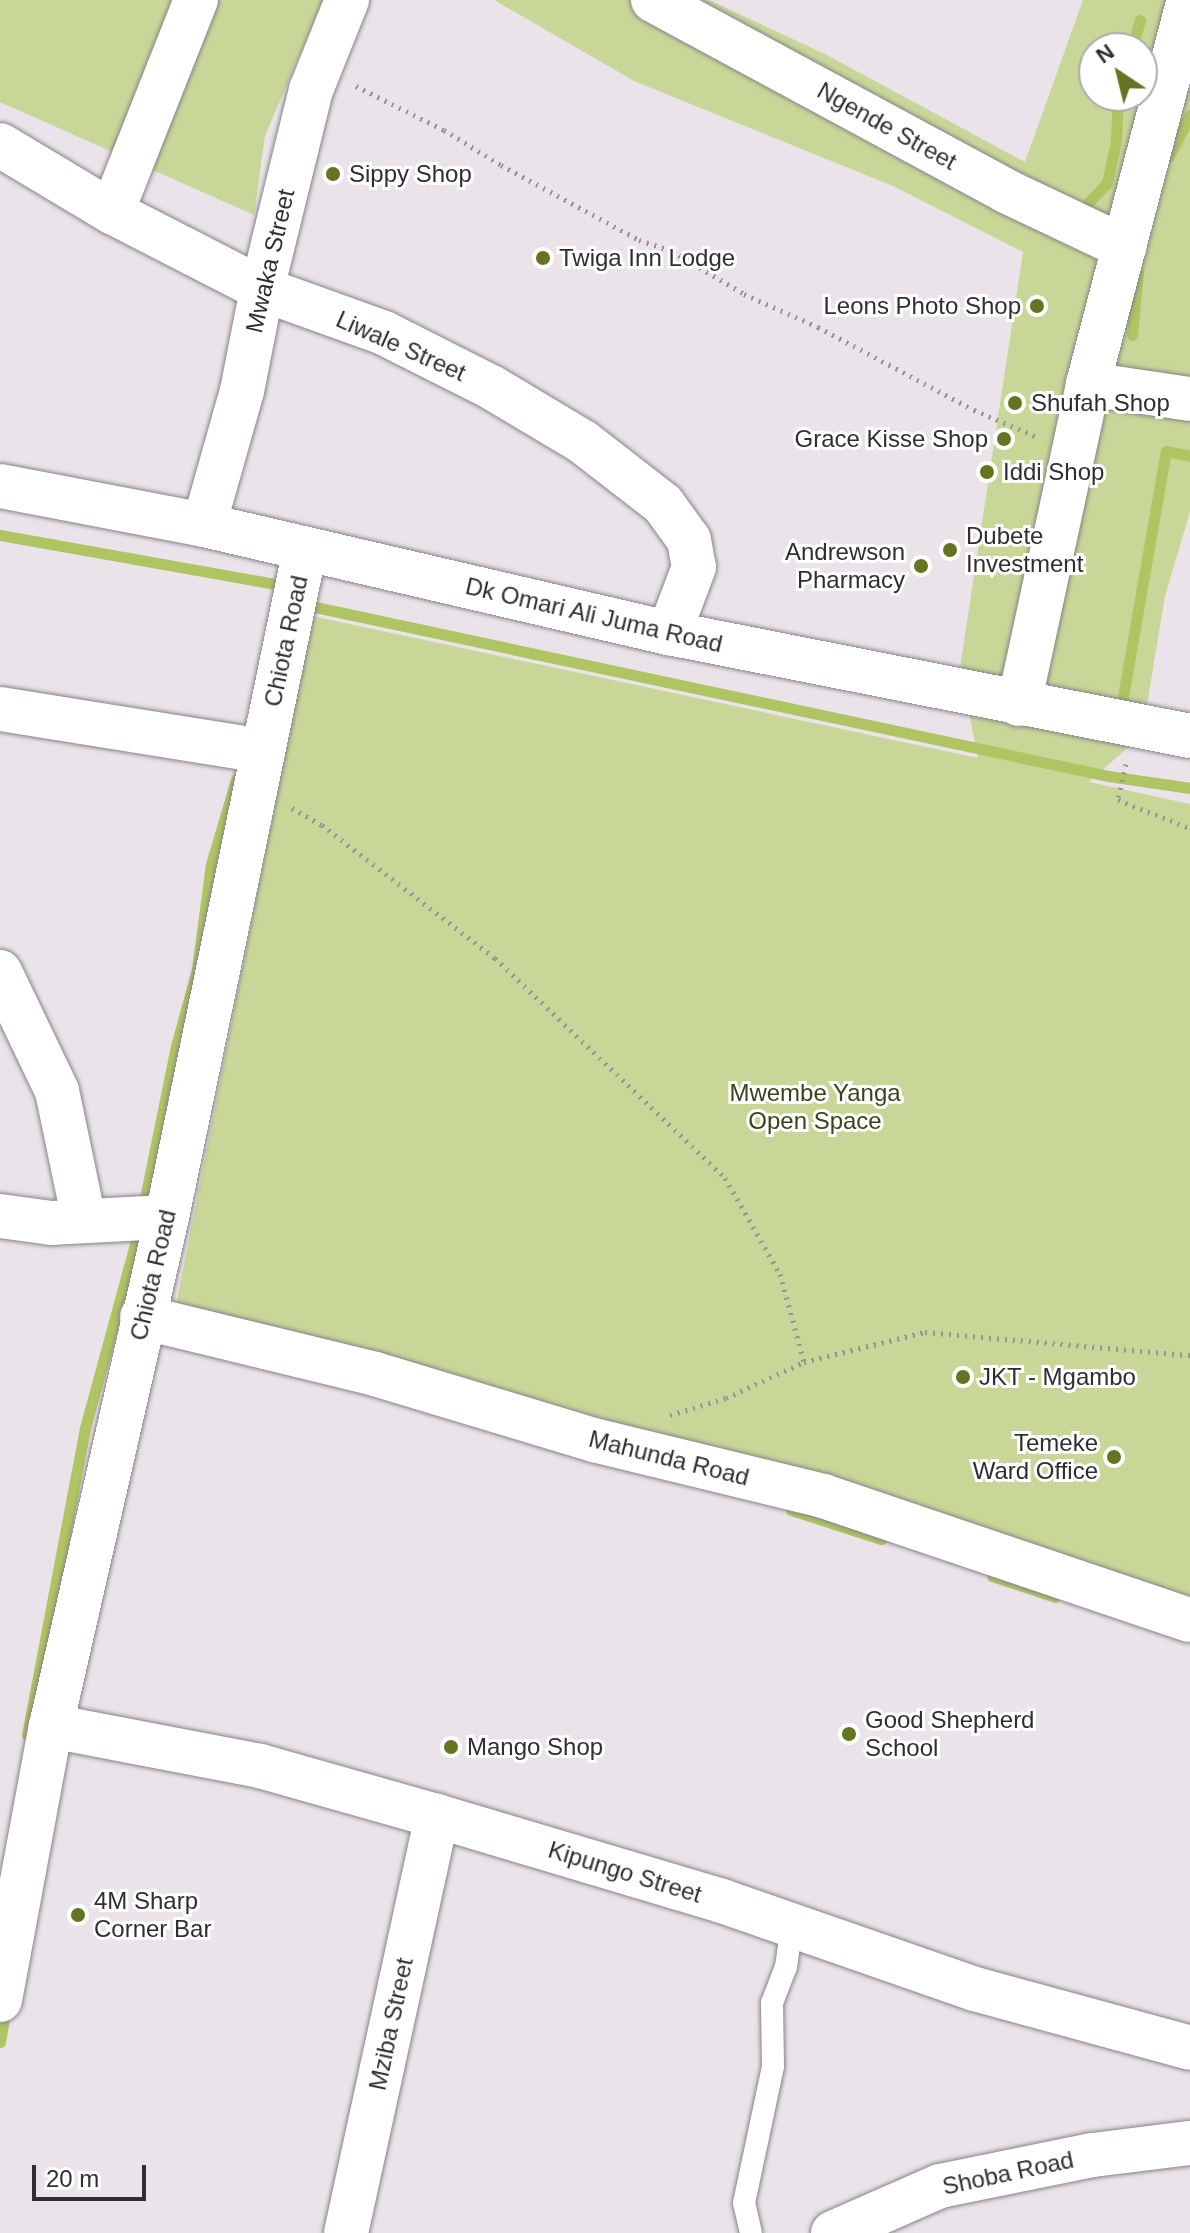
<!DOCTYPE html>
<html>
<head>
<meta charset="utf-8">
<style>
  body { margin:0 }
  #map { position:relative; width:1190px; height:2233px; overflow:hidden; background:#eae4ea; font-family:Helvetica,sans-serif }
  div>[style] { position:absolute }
  .green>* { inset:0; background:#c8d798 }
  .stream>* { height:11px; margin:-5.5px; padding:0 5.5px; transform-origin:5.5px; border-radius:5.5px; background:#afc462 }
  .path>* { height:5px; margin-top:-2.5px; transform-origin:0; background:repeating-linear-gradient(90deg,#979397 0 2px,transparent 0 8px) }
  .roads { filter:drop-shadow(0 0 2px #888388) drop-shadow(0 0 2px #888388) }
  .service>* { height:22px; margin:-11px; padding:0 11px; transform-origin:11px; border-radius:11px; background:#fff }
  .minor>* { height:44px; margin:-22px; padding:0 22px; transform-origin:22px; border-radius:22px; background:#fff }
  .tertiary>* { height:44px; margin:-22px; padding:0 22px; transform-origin:22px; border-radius:22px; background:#fff }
  .dots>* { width:22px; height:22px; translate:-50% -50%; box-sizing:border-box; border:4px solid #fff; border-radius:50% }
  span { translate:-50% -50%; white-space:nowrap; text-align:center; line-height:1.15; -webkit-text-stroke:6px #fff; paint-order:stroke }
  .street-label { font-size:24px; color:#302e30 }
  .poi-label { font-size:24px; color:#302e30 }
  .left { translate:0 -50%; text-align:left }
  .right { translate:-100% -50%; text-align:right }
  .park-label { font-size:24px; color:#3b431a }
  .north { position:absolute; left:1078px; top:32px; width:80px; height:80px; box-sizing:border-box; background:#fff; border:2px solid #acabac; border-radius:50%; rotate:325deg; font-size:22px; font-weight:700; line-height:32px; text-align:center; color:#302e30 }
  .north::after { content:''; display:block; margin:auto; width:28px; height:36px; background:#657421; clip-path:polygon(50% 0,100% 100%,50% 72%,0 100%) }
  .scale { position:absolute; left:32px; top:2165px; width:114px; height:36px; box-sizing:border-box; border:4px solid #302e30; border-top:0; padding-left:10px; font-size:24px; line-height:28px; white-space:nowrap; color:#302e30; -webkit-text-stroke:6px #fff; paint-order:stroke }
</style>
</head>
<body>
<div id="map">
  <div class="green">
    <div style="clip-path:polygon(0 0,323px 0,265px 136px,254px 215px,0 102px)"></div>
    <div style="clip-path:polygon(evenodd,494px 0,709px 0,825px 54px,1025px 162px,1083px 0,1190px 0,1190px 512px,1165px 596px,1142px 735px,1089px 782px,1190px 804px,1190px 1624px,172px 1325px,312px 616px,978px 758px,960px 668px,1023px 252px,893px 186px,634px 81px,494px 0,1094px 48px,1142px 48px,1142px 96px,1094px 96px,1094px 48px)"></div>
  </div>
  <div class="stream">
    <div style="left:1132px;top:48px;width:29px;rotate:-74deg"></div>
    <div style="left:1169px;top:156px;width:46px;rotate:-62.9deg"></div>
    <div style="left:1080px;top:216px;width:7px;rotate:-74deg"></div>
    <div style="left:1082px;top:209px;width:36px;rotate:-46deg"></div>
    <div style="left:1107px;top:183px;width:43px;rotate:-77.9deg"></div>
    <div style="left:1116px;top:141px;width:45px;rotate:-87.5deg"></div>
    <div style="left:1132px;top:335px;width:63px;rotate:-84.6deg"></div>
    <div style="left:0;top:535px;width:279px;rotate:10.1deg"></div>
    <div style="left:275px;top:584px;width:12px;rotate:42deg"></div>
    <div style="left:301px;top:604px;width:825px;rotate:12.03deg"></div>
    <div style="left:1108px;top:776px;width:83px;rotate:8.3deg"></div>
    <div style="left:1127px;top:709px;width:6px;rotate:-171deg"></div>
    <div style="left:1121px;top:708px;width:261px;rotate:-80.1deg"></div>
    <div style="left:1166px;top:451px;width:25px;rotate:12deg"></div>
    <div style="left:143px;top:1208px;width:165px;rotate:-78.5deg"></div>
    <div style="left:176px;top:1046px;width:80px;rotate:-74.7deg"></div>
    <div style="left:197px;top:969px;width:106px;rotate:-82.4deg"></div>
    <div style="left:211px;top:864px;width:88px;rotate:-73.4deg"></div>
    <div style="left:791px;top:1510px;width:95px;rotate:17.9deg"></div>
    <div style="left:992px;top:1576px;width:66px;rotate:18.4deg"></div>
    <div style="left:27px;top:1735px;width:312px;rotate:-79.3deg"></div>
    <div style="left:85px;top:1428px;width:206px;rotate:-74.8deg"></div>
    <div style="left:0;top:2042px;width:36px;rotate:-80deg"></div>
  </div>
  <div class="path">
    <div style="left:356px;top:86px;width:98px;rotate:26.6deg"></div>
    <div style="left:444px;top:130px;width:67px;rotate:31.6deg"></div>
    <div style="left:501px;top:165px;width:157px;rotate:28.5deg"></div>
    <div style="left:639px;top:240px;width:35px;rotate:18deg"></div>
    <div style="left:672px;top:251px;width:84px;rotate:30.8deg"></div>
    <div style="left:744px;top:294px;width:81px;rotate:24deg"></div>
    <div style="left:818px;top:327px;width:177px;rotate:28deg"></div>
    <div style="left:974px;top:410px;width:66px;rotate:23.1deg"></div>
    <div style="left:1126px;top:764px;width:37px;rotate:103deg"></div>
    <div style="left:1118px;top:800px;width:77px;rotate:21.3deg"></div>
    <div style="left:292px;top:808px;width:34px;rotate:30deg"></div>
    <div style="left:322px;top:825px;width:218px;rotate:37.6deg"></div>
    <div style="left:495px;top:958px;width:318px;rotate:43.7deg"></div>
    <div style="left:725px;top:1178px;width:111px;rotate:60.2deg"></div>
    <div style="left:780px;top:1274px;width:91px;rotate:74.7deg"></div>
    <div style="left:670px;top:1415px;width:59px;rotate:-16.9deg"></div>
    <div style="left:726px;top:1398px;width:86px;rotate:-24.8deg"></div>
    <div style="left:804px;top:1362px;width:125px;rotate:-13.9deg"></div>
    <div style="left:925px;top:1332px;width:266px;rotate:5deg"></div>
  </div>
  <div class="roads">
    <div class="service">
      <div style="left:751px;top:2233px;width:31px;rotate:-103deg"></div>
      <div style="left:744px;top:2203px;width:140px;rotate:-78deg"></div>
      <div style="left:773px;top:2066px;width:63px;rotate:-90.9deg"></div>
      <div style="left:772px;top:2003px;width:39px;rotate:-69deg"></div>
      <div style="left:786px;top:1967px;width:42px;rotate:-81.9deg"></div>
    </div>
    <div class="minor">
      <div style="left:653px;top:0;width:401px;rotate:28.4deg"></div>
      <div style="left:1006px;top:191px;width:131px;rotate:25.4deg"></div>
      <div style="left:0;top:145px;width:131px;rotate:30.9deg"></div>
      <div style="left:112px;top:212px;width:169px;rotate:27.2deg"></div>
      <div style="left:262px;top:289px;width:130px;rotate:19.8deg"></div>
      <div style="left:384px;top:333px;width:120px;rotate:26.8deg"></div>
      <div style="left:491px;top:387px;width:107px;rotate:30.9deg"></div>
      <div style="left:583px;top:442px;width:101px;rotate:37.8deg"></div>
      <div style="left:663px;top:504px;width:44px;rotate:54.2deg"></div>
      <div style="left:689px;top:540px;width:27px;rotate:80deg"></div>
      <div style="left:694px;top:567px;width:71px;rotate:110.7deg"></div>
      <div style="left:112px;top:212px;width:228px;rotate:-68.4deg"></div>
      <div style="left:1088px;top:384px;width:103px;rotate:8.4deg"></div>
      <div style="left:204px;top:525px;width:139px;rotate:-74.2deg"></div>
      <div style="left:242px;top:391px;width:104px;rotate:-78.9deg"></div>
      <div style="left:262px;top:289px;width:205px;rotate:-76.2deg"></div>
      <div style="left:311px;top:90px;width:97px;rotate:-68.2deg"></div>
      <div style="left:1019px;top:704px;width:327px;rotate:-77.8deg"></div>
      <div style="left:1088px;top:384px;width:397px;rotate:-75.3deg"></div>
      <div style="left:0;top:709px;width:266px;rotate:9.1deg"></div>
      <div style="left:0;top:972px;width:132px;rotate:64.4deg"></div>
      <div style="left:57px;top:1091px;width:132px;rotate:78.2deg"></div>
      <div style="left:0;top:1216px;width:52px;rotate:7.7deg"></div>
      <div style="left:52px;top:1223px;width:115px;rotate:-3deg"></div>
      <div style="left:142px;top:1317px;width:240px;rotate:13.7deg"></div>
      <div style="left:375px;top:1374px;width:229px;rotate:16.8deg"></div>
      <div style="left:594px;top:1440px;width:236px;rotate:13.7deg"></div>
      <div style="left:823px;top:1496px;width:387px;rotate:18.7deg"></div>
      <div style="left:51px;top:1726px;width:213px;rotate:10.8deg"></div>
      <div style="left:260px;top:1766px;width:184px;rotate:15.8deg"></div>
      <div style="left:437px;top:1816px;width:297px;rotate:16.6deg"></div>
      <div style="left:722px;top:1901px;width:268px;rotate:19.2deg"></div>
      <div style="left:975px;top:1989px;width:223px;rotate:15.3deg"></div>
      <div style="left:346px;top:2233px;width:427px;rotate:-77.7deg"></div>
      <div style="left:833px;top:2233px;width:117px;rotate:-23.7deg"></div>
      <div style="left:940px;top:2186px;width:156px;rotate:-11.5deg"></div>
      <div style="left:1093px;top:2155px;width:98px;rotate:-7.1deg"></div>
    </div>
    <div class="tertiary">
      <div style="left:0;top:486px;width:208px;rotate:10.8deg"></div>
      <div style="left:204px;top:525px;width:477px;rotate:13.1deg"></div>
      <div style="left:669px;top:633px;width:531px;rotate:11.18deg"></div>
      <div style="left:0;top:2000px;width:279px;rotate:-79.5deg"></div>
      <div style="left:51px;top:1726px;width:522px;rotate:-77.16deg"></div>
      <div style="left:167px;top:1217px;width:682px;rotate:-78.33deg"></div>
    </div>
  </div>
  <div class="dots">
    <div style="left:333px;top:174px;background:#657421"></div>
    <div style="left:543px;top:258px;background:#657421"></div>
    <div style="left:1037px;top:306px;background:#657421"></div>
    <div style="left:1015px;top:403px;background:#657421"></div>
    <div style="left:1004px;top:439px;background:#657421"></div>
    <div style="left:987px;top:472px;background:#657421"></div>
    <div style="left:950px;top:550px;background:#657421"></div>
    <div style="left:921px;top:566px;background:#657421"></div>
    <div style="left:963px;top:1377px;background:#657421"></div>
    <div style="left:1114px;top:1457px;background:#657421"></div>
    <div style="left:849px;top:1734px;background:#657421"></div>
    <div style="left:451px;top:1747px;background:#657421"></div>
    <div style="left:78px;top:1915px;background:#657421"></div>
  </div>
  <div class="street-label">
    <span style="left:887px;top:126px;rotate:29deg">Ngende Street</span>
    <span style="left:270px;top:261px;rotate:-77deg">Mwaka Street</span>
    <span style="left:401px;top:346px;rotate:24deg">Liwale Street</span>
    <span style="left:594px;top:615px;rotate:13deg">Dk Omari Ali Juma Road</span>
    <span style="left:286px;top:641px;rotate:-78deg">Chiota Road</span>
    <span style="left:153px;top:1275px;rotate:-77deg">Chiota Road</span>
    <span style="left:669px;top:1458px;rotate:14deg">Mahunda Road</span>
    <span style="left:625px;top:1872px;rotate:17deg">Kipungo Street</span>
    <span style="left:391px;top:2024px;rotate:-78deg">Mziba Street</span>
    <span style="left:1008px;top:2173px;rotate:-12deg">Shoba Road</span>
  </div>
  <div class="poi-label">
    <span class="left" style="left:349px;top:174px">Sippy Shop</span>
    <span class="left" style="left:559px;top:258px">Twiga Inn Lodge</span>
    <span class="right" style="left:1021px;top:306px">Leons Photo Shop</span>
    <span class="left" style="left:1031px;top:403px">Shufah Shop</span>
    <span class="right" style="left:988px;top:439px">Grace Kisse Shop</span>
    <span class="left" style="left:1003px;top:472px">Iddi Shop</span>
    <span class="left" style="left:966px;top:550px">Dubete<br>Investment</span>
    <span class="right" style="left:905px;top:566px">Andrewson<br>Pharmacy</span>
    <span class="left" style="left:979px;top:1377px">JKT - Mgambo</span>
    <span class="right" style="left:1098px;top:1457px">Temeke<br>Ward Office</span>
    <span class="left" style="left:865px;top:1734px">Good Shepherd<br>School</span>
    <span class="left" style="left:467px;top:1747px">Mango Shop</span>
    <span class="left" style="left:94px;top:1915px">4M Sharp<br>Corner Bar</span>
  </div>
  <div class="park-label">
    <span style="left:815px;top:1107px">Mwembe Yanga<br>Open Space</span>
  </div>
  <div class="north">N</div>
  <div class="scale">20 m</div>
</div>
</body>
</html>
